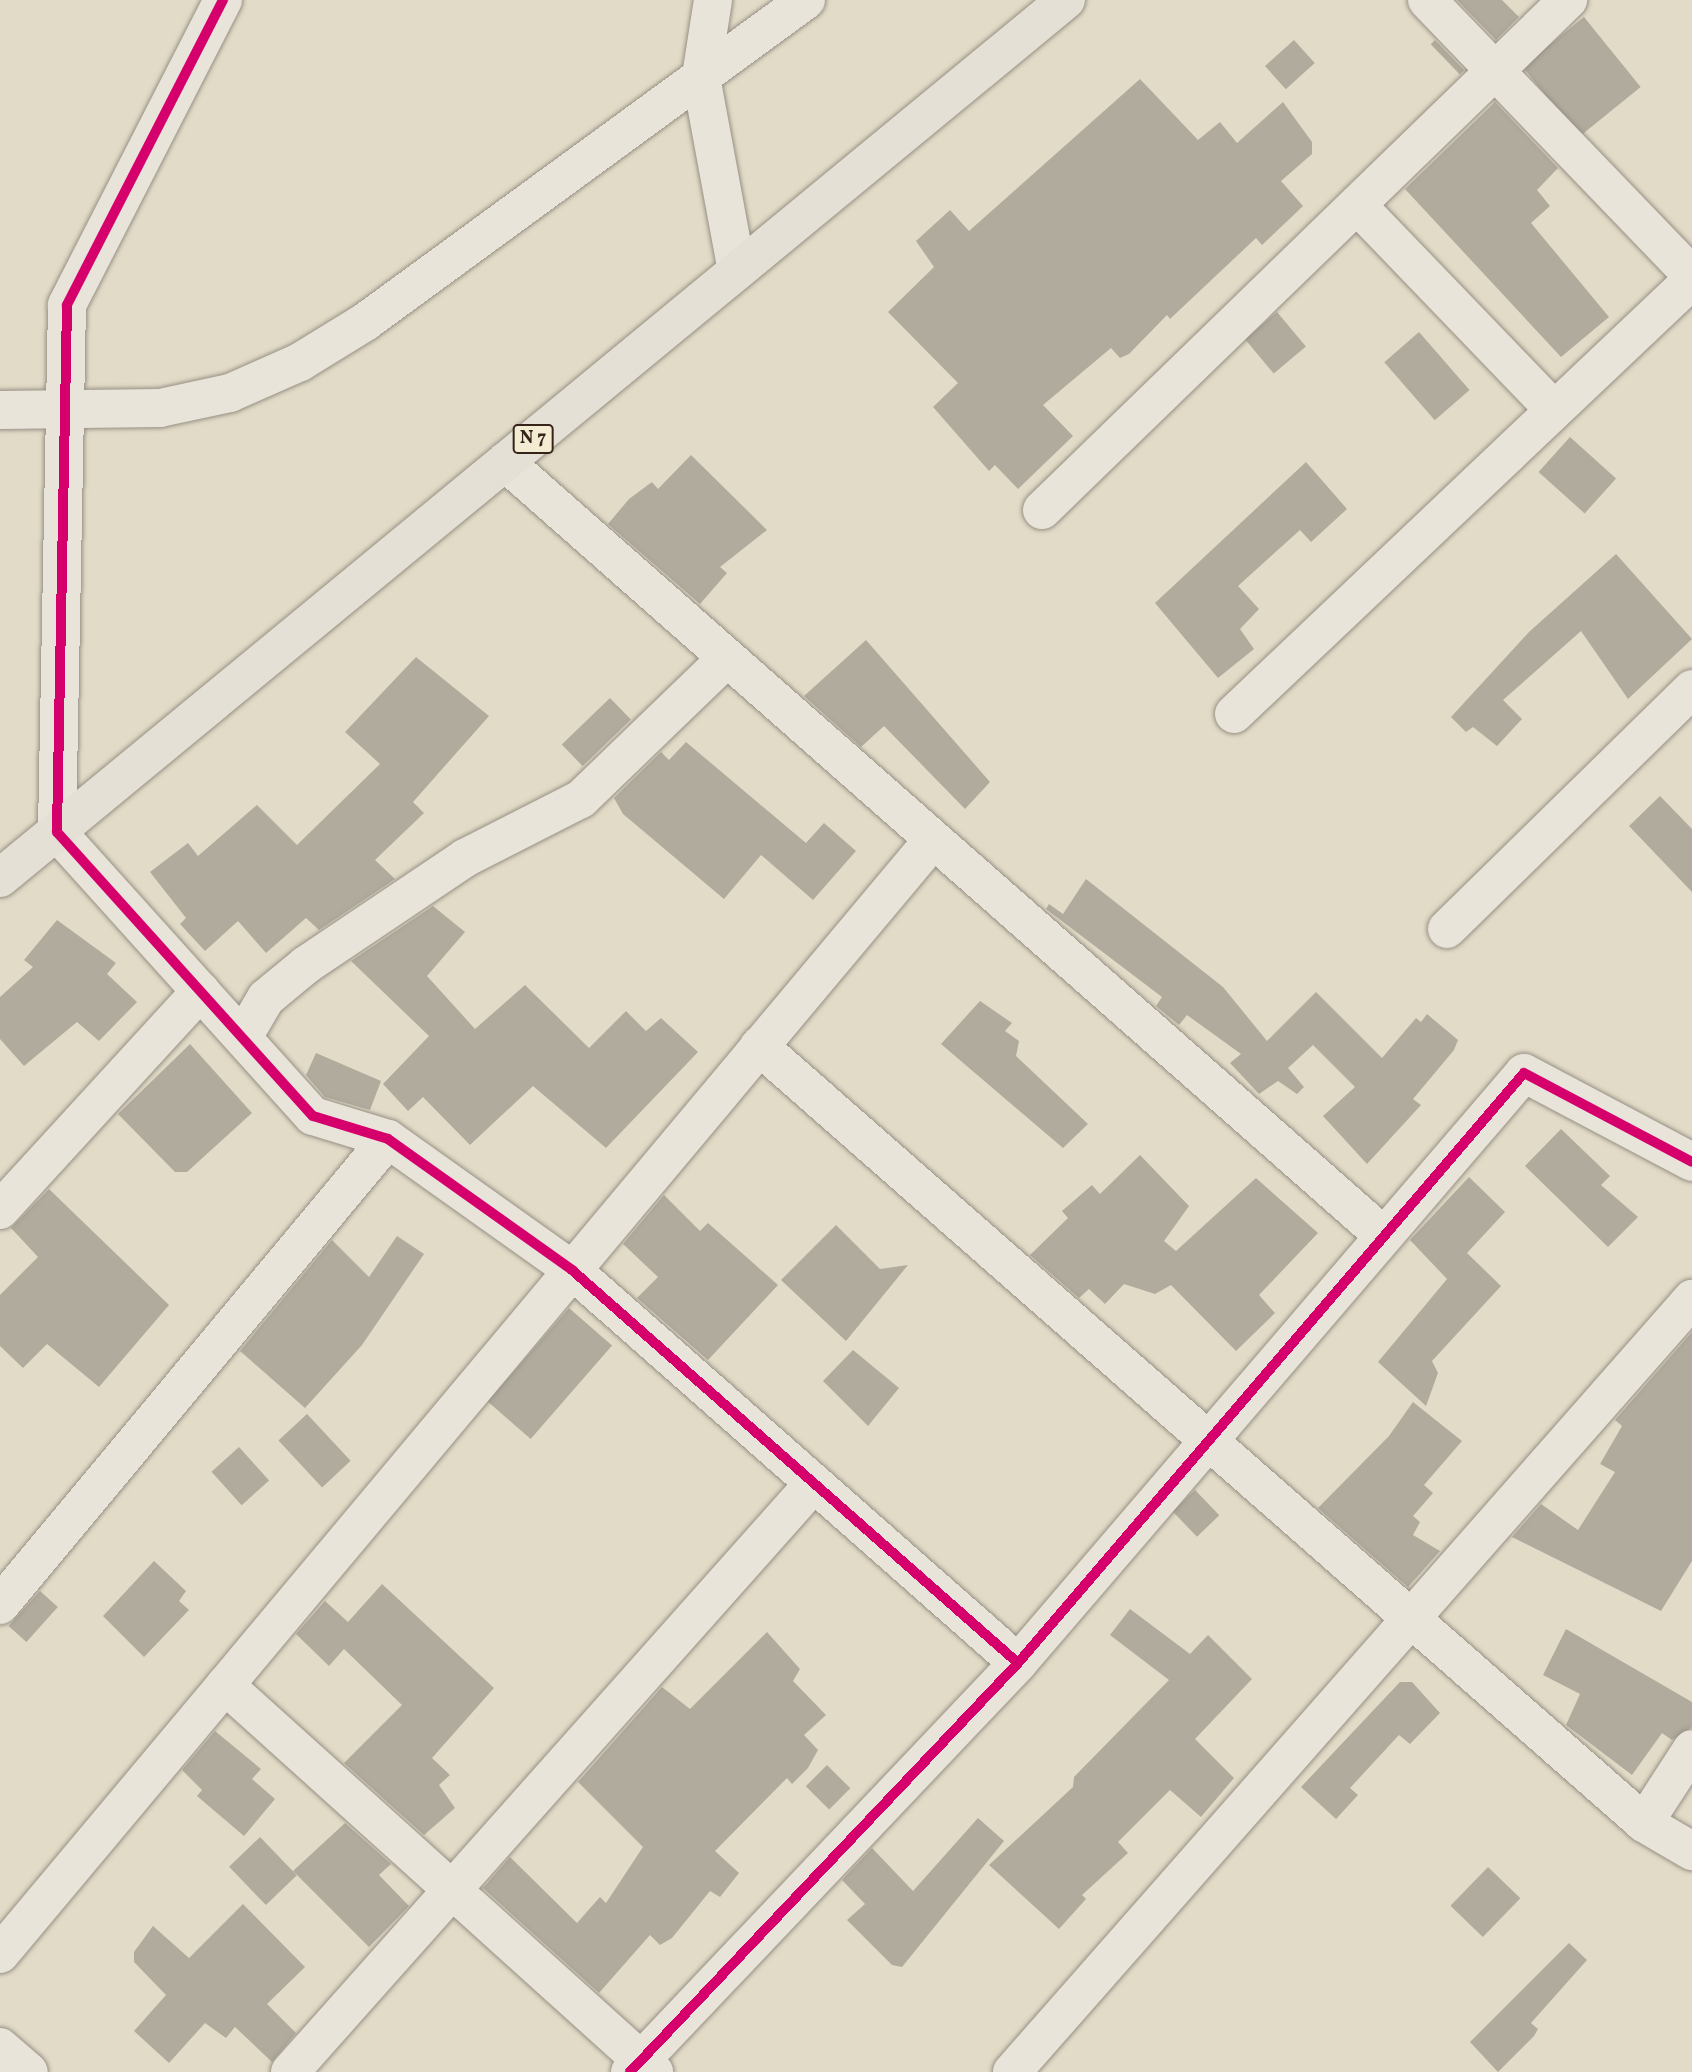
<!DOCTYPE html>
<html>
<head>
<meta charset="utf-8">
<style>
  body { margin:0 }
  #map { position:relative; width:1692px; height:2072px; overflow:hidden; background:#e2dbc7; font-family:Vollkorn,serif }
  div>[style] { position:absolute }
  .building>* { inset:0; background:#b0ab9d; transform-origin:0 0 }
  .roads { filter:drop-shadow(0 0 2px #979084) drop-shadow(0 0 2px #979084) }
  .minor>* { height:38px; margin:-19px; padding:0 19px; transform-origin:19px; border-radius:19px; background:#e8e4da }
  .highway>* { height:38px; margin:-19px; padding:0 19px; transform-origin:19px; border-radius:19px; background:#e4e0d5 }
  .cycleway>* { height:10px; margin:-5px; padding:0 5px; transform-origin:5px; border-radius:5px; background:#d6006c }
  span { translate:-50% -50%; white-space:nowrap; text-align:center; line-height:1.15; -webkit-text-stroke:7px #f3ecd3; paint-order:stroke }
  .shield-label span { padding:2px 5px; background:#f3ecd3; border:2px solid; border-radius:5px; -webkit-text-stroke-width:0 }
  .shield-label { font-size:19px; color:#36231a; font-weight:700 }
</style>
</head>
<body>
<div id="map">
  <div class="building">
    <div style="clip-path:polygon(1457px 0,1502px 0,1519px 17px,1496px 40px)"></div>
    <div style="left:1584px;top:17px;width:90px;height:79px;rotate:51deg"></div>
    <div style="left:1294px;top:40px;width:31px;height:39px;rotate:48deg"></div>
    <div style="left:1435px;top:40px;width:42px;height:6px;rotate:46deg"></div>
    <div style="clip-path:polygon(1140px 79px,1198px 140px,1220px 122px,1237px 143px,1283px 102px,1312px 142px,1312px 154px,1281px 181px,1303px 206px,1262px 245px,1256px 238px,1170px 319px,1167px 315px,1129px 354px,1120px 358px,1111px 348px,1043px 405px,1073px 436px,1018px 489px,995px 465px,989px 471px,933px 407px,958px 383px,888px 312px,934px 267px,916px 241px,950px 210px,969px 231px)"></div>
    <div style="clip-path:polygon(1495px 102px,1558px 168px,1537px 190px,1550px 206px,1531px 223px,1609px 317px,1561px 357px,1405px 189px)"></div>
    <div style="left:1277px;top:312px;width:45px;height:42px;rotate:50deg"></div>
    <div style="left:1419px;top:332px;width:77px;height:46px;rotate:49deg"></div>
    <div style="left:1570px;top:437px;width:62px;height:47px;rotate:42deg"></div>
    <div style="clip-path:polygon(691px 455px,767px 530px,720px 567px,727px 573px,700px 604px,608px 524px,629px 499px,652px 482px,658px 489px)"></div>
    <div style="clip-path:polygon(1306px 462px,1347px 509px,1311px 542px,1300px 530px,1238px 586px,1259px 609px,1240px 629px,1254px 649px,1218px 678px,1155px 603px)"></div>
    <div style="clip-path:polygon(1616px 554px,1692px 639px,1628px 699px,1581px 631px,1503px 700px,1522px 719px,1497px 746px,1473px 727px,1466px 732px,1451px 717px,1529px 632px)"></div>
    <div style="clip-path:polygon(866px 640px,990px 782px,965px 809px,884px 726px,861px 747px,804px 696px)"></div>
    <div style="clip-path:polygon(416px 657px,489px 716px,413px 802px,424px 813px,375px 860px,395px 879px,319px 930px,306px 918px,266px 953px,238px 921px,205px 951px,180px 924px,186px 918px,150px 872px,188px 843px,198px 856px,257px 805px,297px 845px,380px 764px,345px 732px)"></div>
    <div style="left:610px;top:698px;width:30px;height:67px;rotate:46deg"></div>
    <div style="clip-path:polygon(686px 742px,806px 843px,824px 823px,856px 851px,813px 900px,761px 855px,724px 899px,623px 814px,614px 798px,661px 752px,669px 760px)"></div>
    <div style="clip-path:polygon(1660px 796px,1692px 829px,1692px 892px,1629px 826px)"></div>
    <div style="clip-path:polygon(1086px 879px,1223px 987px,1267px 1041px,1316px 992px,1382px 1058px,1416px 1018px,1421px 1022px,1427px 1014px,1458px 1040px,1454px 1050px,1413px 1099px,1421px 1105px,1367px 1164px,1323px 1116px,1355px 1087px,1313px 1045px,1288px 1068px,1304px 1087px,1297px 1094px,1278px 1081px,1259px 1094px,1230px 1063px,1241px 1054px,1187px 1015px,1179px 1025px,1156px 1006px,1162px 997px,1046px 909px,1049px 904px,1063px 914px)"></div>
    <div style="clip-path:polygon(433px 906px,465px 932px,427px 976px,475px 1029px,525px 985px,589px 1048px,626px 1011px,646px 1031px,661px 1018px,698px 1052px,606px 1148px,533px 1086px,470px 1145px,423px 1097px,408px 1111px,383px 1084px,429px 1036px,351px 961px)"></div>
    <div style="clip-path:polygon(57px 920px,116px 963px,107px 974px,137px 1002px,99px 1041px,77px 1022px,24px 1066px,0 1039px,0 997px,33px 967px,24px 960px)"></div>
    <div style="clip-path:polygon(980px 1001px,1012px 1023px,1005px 1031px,1019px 1041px,1016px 1056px,1088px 1124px,1063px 1148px,941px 1044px)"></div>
    <div style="clip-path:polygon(190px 1044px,252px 1113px,187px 1172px,175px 1172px,118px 1114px)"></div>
    <div style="clip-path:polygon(316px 1053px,381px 1081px,370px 1110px,325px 1097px,306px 1075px)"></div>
    <div style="clip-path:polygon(1561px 1129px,1610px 1176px,1601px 1185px,1638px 1217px,1608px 1247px,1525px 1166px)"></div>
    <div style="clip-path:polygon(1140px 1155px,1189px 1206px,1164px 1241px,1176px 1251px,1256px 1178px,1318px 1233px,1259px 1295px,1275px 1313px,1236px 1351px,1171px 1285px,1155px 1294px,1124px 1284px,1105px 1304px,1089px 1289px,1079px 1298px,1030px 1255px,1068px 1218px,1062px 1211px,1092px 1185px,1100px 1194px)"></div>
    <div style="clip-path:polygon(1469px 1177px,1505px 1212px,1467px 1253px,1501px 1286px,1432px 1361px,1438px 1373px,1426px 1406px,1378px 1362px,1447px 1279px,1410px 1240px)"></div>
    <div style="clip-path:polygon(49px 1189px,169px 1305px,99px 1387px,47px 1344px,23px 1368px,0 1346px,0 1295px,38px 1257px,11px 1228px)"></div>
    <div style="clip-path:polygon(664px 1195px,700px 1231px,708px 1223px,778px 1285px,708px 1360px,637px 1298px,658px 1277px,623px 1244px)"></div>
    <div style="clip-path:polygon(836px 1225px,880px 1269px,908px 1265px,846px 1341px,781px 1280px)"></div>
    <div style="clip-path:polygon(397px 1236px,424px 1254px,362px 1345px,305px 1408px,240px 1351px,332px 1240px,369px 1277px)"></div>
    <div style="left:569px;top:1308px;width:57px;height:124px;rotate:41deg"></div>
    <div style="clip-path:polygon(1692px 1332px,1692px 1561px,1661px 1611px,1512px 1537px,1541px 1504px,1578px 1530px,1615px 1472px,1600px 1464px,1622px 1426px,1615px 1420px)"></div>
    <div style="clip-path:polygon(853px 1350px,899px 1388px,868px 1426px,823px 1381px)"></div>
    <div style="clip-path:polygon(1413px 1402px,1462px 1441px,1424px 1485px,1433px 1493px,1413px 1516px,1420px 1522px,1413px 1535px,1440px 1551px,1408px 1587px,1318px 1508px,1389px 1436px)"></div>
    <div style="left:307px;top:1414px;width:64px;height:39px;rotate:47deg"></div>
    <div style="left:239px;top:1447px;width:45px;height:37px;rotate:48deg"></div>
    <div style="left:1195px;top:1490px;width:35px;height:31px;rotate:46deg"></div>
    <div style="clip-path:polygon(154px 1561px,186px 1591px,179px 1601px,189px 1610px,144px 1657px,103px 1616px)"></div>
    <div style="clip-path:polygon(382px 1584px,494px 1688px,432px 1758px,450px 1775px,439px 1785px,455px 1808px,424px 1835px,344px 1763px,402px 1705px,344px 1649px,329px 1666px,296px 1634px,325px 1601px,348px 1622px)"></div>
    <div style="left:40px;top:1591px;width:24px;height:47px;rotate:42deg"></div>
    <div style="clip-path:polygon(1130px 1609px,1190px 1654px,1208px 1635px,1252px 1679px,1195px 1739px,1234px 1778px,1201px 1817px,1170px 1790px,1118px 1842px,1128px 1853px,1082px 1895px,1086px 1899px,1059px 1929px,989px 1865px,1073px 1787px,1074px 1777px,1169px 1680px,1110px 1635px)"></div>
    <div style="clip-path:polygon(1566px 1629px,1692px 1702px,1692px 1727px,1672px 1740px,1662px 1733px,1632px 1775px,1566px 1725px,1580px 1694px,1543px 1675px)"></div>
    <div style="clip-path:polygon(767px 1632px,800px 1669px,793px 1681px,826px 1715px,804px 1735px,818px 1750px,808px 1768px,792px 1784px,787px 1778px,715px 1851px,739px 1873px,720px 1897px,710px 1891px,672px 1938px,660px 1945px,650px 1935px,599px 1993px,483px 1888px,510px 1857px,577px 1923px,600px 1897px,606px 1903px,643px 1847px,578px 1782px,662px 1687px,690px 1709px)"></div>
    <div style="clip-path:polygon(1400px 1682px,1412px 1682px,1440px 1713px,1410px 1744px,1399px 1735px,1350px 1788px,1358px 1795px,1336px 1819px,1301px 1787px)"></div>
    <div style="clip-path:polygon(215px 1731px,261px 1769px,252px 1779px,275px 1799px,244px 1836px,197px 1796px,202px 1790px,182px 1770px)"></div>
    <div style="left:827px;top:1765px;width:33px;height:30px;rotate:45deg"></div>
    <div style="clip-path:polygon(978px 1818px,1004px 1841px,902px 1967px,892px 1965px,847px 1920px,865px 1904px,842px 1880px,872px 1848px,913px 1891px)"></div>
    <div style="clip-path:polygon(345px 1823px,391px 1864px,379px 1875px,409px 1906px,369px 1947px,293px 1871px)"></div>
    <div style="left:260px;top:1837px;width:53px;height:43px;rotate:46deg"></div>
    <div style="left:1488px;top:1867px;width:45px;height:54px;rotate:44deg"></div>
    <div style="clip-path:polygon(243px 1904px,305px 1967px,267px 2004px,296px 2033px,272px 2062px,235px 2027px,226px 2038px,205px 2023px,169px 2063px,134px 2031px,166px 1995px,134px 1962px,134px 1952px,153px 1926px,189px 1958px)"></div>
    <div style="clip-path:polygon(1569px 1943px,1587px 1960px,1531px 2023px,1538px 2029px,1534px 2036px,1498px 2072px,1470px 2042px)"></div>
  </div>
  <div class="roads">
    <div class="minor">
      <div style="left:223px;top:0;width:343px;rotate:117.1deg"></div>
      <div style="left:67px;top:305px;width:527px;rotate:91.09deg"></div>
      <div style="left:57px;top:832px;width:382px;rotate:48deg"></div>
      <div style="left:313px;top:1116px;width:78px;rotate:17deg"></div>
      <div style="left:388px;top:1139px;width:226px;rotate:35.4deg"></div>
      <div style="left:572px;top:1270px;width:594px;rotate:41.39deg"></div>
      <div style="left:713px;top:0;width:78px;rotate:98.9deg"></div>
      <div style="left:701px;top:77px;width:197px;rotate:79.5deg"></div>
      <div style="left:1427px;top:0;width:382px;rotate:46.1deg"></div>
      <div style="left:1357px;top:205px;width:284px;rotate:46.1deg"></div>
      <div style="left:0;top:410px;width:160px;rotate:-0.7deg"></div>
      <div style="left:160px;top:408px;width:72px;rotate:-12.1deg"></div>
      <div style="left:230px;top:393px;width:77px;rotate:-23.9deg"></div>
      <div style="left:300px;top:362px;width:76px;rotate:-31.6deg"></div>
      <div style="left:365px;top:322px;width:546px;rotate:-36.14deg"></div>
      <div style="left:505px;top:462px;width:1171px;rotate:41.37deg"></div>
      <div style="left:1042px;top:510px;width:733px;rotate:-44.12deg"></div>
      <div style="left:1234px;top:714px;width:631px;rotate:-43.46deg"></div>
      <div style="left:1447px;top:929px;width:343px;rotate:-44.4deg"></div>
      <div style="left:243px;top:1037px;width:45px;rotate:-59.5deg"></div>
      <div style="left:266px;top:998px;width:52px;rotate:-39.5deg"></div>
      <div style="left:306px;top:965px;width:192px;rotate:-33.9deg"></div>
      <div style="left:465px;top:858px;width:130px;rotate:-27deg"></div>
      <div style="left:581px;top:799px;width:199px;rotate:-44deg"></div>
      <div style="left:759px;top:1046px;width:1178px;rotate:41.28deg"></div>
      <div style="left:1644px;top:1823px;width:56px;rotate:30.3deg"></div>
      <div style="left:0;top:1210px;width:297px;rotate:-47.5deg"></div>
      <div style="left:0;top:1605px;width:606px;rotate:-50.22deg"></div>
      <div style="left:225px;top:1685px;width:578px;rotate:42.05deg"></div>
      <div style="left:1644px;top:1823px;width:88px;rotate:-57deg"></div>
      <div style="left:0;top:1954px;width:1452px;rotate:-50.06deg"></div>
      <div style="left:0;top:2047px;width:38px;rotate:41deg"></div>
      <div style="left:290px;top:2072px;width:788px;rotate:-48.34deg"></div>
      <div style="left:630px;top:2072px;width:564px;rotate:-46.51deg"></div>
      <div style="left:1018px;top:1663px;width:777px;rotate:-49.38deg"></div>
      <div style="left:1524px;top:1073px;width:190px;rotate:27.9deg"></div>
      <div style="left:1012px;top:2072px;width:1030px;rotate:-48.66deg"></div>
    </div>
    <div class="highway">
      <div style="left:0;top:878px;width:1381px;rotate:-39.48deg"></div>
    </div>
  </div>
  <div class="cycleway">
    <div style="left:223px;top:0;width:343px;rotate:117.1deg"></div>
    <div style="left:67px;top:305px;width:527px;rotate:91.09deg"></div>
    <div style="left:57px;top:832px;width:382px;rotate:48deg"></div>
    <div style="left:313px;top:1116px;width:78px;rotate:17deg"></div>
    <div style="left:388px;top:1139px;width:226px;rotate:35.4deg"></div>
    <div style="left:572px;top:1270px;width:594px;rotate:41.39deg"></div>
    <div style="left:630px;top:2072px;width:564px;rotate:-46.51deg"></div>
    <div style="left:1018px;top:1663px;width:777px;rotate:-49.38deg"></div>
    <div style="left:1524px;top:1073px;width:190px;rotate:27.9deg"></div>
  </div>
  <div class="shield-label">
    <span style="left:533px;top:439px">N 7</span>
  </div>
</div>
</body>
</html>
